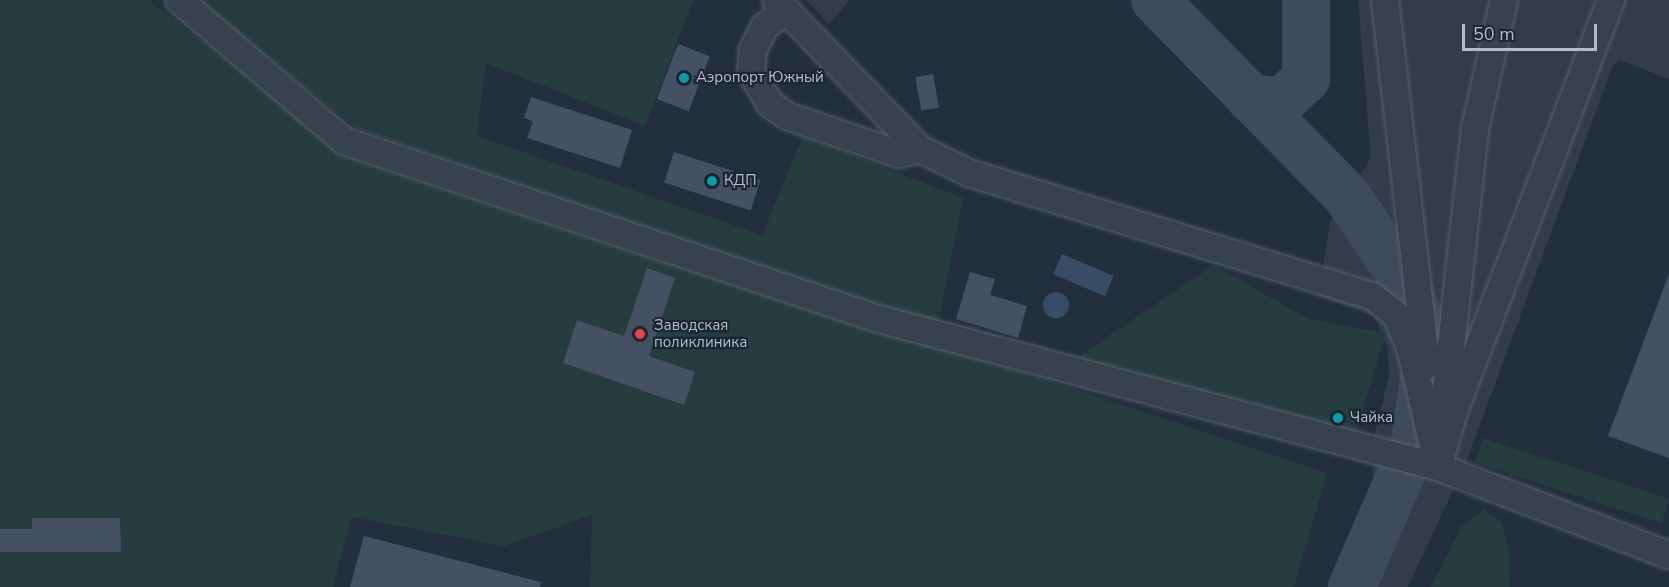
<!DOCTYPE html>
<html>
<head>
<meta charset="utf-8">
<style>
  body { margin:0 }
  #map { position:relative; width:1669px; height:587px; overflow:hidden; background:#242f3e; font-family:"Nunito Sans",sans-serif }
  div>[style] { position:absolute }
  .airport>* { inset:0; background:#323c4b }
  .green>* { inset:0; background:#263c3f; transform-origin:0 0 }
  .water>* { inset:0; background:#394c67; transform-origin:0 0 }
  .round { border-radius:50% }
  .taxiway>* { height:48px; margin:-24px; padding:0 24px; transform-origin:24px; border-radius:24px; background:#3f4a5a }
  .building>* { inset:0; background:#455162; transform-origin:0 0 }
  .roads { filter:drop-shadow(0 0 2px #565f6c) drop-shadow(0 0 2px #565f6c) }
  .minor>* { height:26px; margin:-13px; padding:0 13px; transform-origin:13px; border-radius:13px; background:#38414e }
  .dots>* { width:16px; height:16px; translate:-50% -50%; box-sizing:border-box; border:3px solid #1d2633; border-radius:50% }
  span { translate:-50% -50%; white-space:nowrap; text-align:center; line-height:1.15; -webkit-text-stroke:4.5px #1d2633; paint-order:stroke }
  .poi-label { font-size:15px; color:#b4bcc9 }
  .left { translate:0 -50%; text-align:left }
  .scale { position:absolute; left:1462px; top:24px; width:135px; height:27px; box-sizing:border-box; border:3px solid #b4bcc9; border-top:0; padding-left:8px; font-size:18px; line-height:21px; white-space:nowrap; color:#b4bcc9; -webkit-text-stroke:4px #1d2633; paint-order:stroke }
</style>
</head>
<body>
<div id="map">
  <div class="airport">
    <div style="clip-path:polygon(806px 0,850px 0,829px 24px)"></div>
    <div style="clip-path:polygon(1358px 0,1669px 0,1669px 79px,1620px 60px,1613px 65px,1467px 460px,1408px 587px,1329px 587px,1373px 493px,1373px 440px,1389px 376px,1388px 348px,1374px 316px,1318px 296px,1330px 222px,1371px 158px)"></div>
  </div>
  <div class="green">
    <div style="clip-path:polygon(0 0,149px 0,338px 145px,1327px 473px,1294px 587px,590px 587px,592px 515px,504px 546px,352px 517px,333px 587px,0 587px)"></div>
    <div style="clip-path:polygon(197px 0,693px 0,645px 126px,486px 63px,477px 136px,762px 235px,803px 136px,963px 198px,939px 319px,1074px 359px,1214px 265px,1308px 319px,1386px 333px,1351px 449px,876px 307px,357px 129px)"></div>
    <div style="left:1483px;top:438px;width:196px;height:26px;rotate:18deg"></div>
    <div style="clip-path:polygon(1484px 509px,1502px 523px,1510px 557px,1509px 587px,1431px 587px,1462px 526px)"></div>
  </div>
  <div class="water">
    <div style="left:1062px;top:254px;width:56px;height:22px;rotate:23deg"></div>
    <div class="round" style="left:1043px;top:292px;width:26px;height:26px"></div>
  </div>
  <div class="taxiway">
    <div style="left:1155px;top:0;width:274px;rotate:45.6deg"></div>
    <div style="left:1347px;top:196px;width:104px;rotate:56deg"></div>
    <div style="left:1405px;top:282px;width:37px;rotate:68deg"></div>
    <div style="left:1419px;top:316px;width:48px;rotate:81.5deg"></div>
    <div style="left:1426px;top:363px;width:80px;rotate:97.9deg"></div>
    <div style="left:1415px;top:442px;width:158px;rotate:113.5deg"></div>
    <div style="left:1250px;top:98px;width:31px;rotate:7deg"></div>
    <div style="left:1281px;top:102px;width:34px;rotate:-43deg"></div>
    <div style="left:1306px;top:79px;width:79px;rotate:-90deg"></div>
  </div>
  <div class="building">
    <div style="left:678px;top:44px;width:34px;height:59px;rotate:21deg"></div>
    <div style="left:933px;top:74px;width:34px;height:18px;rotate:80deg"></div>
    <div style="clip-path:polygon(531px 97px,632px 130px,620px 168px,527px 138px,533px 121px,524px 118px)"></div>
    <div style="left:674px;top:152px;width:91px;height:32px;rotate:18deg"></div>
    <div style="clip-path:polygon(647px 268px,675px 278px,649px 356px,695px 372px,684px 405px,563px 363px,577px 320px,624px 336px)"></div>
    <div style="clip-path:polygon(970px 272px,995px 279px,990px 295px,1027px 306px,1018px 338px,956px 319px)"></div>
    <div style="clip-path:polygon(1669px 274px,1669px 458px,1608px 436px)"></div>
    <div style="clip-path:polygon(32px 518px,120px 518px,121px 552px,0 552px,0 529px,32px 529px)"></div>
    <div style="clip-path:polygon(364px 536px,541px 582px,540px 587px,350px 587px)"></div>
  </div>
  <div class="roads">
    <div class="minor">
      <div style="left:179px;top:0;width:217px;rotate:40.5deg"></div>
      <div style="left:344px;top:141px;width:560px;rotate:18.43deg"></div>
      <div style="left:875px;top:318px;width:582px;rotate:14.82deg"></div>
      <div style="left:1438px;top:467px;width:247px;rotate:20.9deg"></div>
      <div style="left:776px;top:0;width:207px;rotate:46deg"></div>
      <div style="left:920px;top:149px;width:55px;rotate:26.1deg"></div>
      <div style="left:969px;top:173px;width:421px;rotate:17deg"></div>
      <div style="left:1372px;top:296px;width:31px;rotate:38deg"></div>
      <div style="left:1396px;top:315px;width:39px;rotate:67deg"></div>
      <div style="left:1411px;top:351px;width:119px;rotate:76.9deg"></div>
      <div style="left:1385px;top:0;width:368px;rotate:83.5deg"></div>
      <div style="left:787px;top:11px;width:27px;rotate:146deg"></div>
      <div style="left:765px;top:26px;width:27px;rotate:117deg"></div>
      <div style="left:753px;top:50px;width:22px;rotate:95deg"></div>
      <div style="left:751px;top:72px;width:37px;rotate:59deg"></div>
      <div style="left:770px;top:104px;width:21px;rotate:35deg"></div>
      <div style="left:787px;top:116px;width:118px;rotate:18.7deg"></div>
      <div style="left:899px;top:154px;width:22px;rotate:-13deg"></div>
      <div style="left:1444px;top:410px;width:283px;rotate:-83.7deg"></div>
      <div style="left:1475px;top:129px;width:132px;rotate:-77.3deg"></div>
      <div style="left:1439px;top:464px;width:52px;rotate:-74.4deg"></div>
      <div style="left:1453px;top:414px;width:443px;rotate:-69.1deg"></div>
    </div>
  </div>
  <div class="dots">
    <div style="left:684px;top:78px;background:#0f9aa8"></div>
    <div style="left:712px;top:181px;background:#0f9aa8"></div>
    <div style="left:640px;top:334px;background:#e0444e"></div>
    <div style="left:1338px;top:418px;background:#0f9aa8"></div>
  </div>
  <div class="poi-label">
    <span class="left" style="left:696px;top:78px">Аэропорт Южный</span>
    <span class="left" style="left:724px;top:181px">КДП</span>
    <span class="left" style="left:654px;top:334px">Заводская<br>поликлиника</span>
    <span class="left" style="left:1350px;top:418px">Чайка</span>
  </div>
  <div class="scale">50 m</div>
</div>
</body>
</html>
